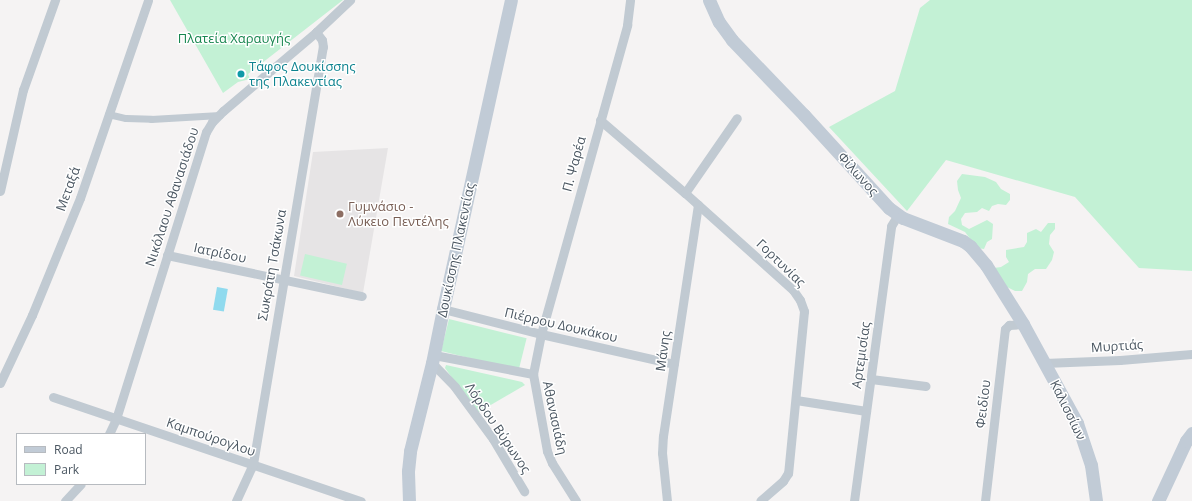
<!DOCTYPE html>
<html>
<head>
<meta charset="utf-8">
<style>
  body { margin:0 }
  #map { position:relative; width:1192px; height:501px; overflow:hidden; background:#f5f3f3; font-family:"Open Sans",sans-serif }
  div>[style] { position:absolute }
  .education>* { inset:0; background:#e6e4e5 }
  .green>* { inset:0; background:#c3f1d5; transform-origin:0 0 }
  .water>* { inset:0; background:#90daee; transform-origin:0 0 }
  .pedestrian>* { height:7px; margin:-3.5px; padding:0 3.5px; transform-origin:3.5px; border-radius:3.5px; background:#c1cad2 }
  .minor>* { height:9px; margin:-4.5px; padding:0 4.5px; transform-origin:4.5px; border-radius:4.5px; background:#c1cad2 }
  .secondary>* { height:13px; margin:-6.5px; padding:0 6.5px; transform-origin:6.5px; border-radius:6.5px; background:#c1cbd6 }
  .dots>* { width:11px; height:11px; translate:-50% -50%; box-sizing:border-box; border:2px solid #fff; border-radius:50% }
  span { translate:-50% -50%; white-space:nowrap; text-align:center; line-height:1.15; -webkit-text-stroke:3px #fff; paint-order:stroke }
  .park-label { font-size:13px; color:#17864f }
  .culture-label { font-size:13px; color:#0d838f }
  .left { translate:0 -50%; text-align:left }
  .street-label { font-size:13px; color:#4a5661 }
  .education-label { font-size:13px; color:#785e54 }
  .legend { position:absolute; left:16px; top:433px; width:130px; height:52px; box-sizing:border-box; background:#fff; border:1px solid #b7bbc0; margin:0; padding:5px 7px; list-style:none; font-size:12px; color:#4a5661 }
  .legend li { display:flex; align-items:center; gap:8px; height:20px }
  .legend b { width:20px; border:1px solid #b7bbc0 }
</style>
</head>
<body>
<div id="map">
  <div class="education">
    <div style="clip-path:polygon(388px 148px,363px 293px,294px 276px,313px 152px)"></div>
  </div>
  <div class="green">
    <div style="clip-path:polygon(170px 0,343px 0,248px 74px,250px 79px,238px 82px,223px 93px)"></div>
    <div style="clip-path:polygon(930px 0,1192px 0,1192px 271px,1139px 268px,1075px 197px,946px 160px,907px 211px,829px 127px,895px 91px,920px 8px)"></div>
    <div style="clip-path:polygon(962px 174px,985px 177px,996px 182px,1001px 189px,1010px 194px,1010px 200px,1006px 205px,998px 204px,992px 206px,989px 211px,982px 208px,977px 212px,965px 213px,961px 219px,962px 225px,969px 229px,987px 220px,993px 224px,992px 239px,987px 242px,984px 249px,977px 248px,965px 232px,948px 224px,949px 217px,955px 211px,961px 198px,958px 190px,957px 181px)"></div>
    <div style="clip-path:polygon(1048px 223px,1055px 223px,1055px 229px,1050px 235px,1049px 244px,1054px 252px,1052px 260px,1046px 269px,1035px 269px,1028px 274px,1027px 282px,1022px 291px,1015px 291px,1007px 287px,994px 268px,1001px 267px,1009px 262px,1006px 257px,1006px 250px,1024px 247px,1027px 242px,1027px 233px,1036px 229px,1041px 232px)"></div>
    <div style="left:305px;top:254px;width:43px;height:22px;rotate:13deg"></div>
    <div style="left:449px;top:319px;width:80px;height:33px;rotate:14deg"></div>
    <div style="clip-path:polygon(446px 365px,522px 382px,525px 385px,477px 413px,445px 368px)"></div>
  </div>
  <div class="water">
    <div style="left:217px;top:287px;width:11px;height:23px;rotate:10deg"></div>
  </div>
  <div class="pedestrian">
    <div style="left:108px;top:114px;width:18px;rotate:13deg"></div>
    <div style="left:126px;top:118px;width:25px;rotate:2deg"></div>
    <div style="left:151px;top:119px;width:69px;rotate:-3.3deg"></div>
  </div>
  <div class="minor">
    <div style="left:600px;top:120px;width:112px;rotate:40.7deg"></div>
    <div style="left:685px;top:193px;width:145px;rotate:41.9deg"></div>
    <div style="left:793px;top:290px;width:12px;rotate:55deg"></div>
    <div style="left:800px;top:300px;width:12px;rotate:70deg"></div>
    <div style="left:804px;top:311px;width:163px;rotate:95.6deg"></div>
    <div style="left:788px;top:473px;width:9px;rotate:122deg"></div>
    <div style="left:783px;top:481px;width:30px;rotate:139deg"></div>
    <div style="left:0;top:191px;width:104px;rotate:-77.2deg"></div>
    <div style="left:23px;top:90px;width:96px;rotate:-70.4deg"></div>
    <div style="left:685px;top:193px;width:91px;rotate:-55.3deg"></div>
    <div style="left:167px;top:255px;width:199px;rotate:11.9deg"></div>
    <div style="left:443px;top:309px;width:101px;rotate:14.3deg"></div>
    <div style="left:541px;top:334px;width:136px;rotate:12.7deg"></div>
    <div style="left:434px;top:355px;width:101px;rotate:10.9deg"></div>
    <div style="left:432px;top:363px;width:33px;rotate:46deg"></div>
    <div style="left:455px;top:387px;width:64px;rotate:53.8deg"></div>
    <div style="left:493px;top:439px;width:61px;rotate:59.2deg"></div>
    <div style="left:1044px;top:363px;width:76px;rotate:-2.3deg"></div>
    <div style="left:1120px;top:360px;width:72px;rotate:-4.8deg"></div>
    <div style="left:871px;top:379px;width:55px;rotate:7.3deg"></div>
    <div style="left:0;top:383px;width:75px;rotate:-64.8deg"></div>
    <div style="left:32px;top:315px;width:126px;rotate:-67.7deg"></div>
    <div style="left:80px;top:198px;width:209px;rotate:-71deg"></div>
    <div style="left:53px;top:397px;width:325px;rotate:18.7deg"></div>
    <div style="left:796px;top:400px;width:71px;rotate:8.9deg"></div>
    <div style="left:109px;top:434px;width:17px;rotate:-65deg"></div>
    <div style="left:116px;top:419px;width:301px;rotate:-72.6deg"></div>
    <div style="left:206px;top:132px;width:12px;rotate:-59deg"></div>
    <div style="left:212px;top:122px;width:16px;rotate:-45deg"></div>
    <div style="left:223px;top:111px;width:122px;rotate:-40.3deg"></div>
    <div style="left:316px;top:32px;width:47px;rotate:-43.3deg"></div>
    <div style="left:65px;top:501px;width:23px;rotate:-47deg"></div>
    <div style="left:236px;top:501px;width:41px;rotate:-65.3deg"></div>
    <div style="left:253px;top:464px;width:423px;rotate:-80.5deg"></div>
    <div style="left:323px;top:47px;width:7px;rotate:-98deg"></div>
    <div style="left:322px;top:40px;width:10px;rotate:-127deg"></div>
    <div style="left:576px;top:501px;width:45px;rotate:-122.3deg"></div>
    <div style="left:552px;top:463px;width:13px;rotate:-113deg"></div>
    <div style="left:547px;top:451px;width:78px;rotate:-100.3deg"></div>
    <div style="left:533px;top:374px;width:41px;rotate:-78.7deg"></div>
    <div style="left:541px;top:334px;width:321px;rotate:-74.4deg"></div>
    <div style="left:627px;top:25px;width:25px;rotate:-83deg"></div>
    <div style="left:667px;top:501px;width:48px;rotate:-95.9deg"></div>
    <div style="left:662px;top:453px;width:17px;rotate:-87deg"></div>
    <div style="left:663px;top:436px;width:234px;rotate:-81.4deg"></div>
    <div style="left:854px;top:501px;width:277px;rotate:-82.3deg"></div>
    <div style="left:891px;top:226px;width:13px;rotate:-58deg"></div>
    <div style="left:985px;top:501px;width:173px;rotate:-83.4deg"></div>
    <div style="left:1005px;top:329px;width:6px;rotate:-45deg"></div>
    <div style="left:1009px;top:325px;width:14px;rotate:-4deg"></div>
  </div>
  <div class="secondary">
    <div style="left:709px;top:0;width:24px;rotate:66deg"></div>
    <div style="left:719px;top:22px;width:22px;rotate:54deg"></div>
    <div style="left:732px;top:40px;width:104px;rotate:46.2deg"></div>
    <div style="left:804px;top:115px;width:126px;rotate:47.6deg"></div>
    <div style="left:889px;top:208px;width:17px;rotate:36deg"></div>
    <div style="left:903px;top:218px;width:64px;rotate:21deg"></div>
    <div style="left:963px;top:241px;width:9px;rotate:36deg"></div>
    <div style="left:970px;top:246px;width:25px;rotate:50deg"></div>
    <div style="left:986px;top:265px;width:70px;rotate:57.9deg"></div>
    <div style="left:1023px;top:324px;width:113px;rotate:61.4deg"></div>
    <div style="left:1077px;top:423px;width:44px;rotate:71.6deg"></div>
    <div style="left:1091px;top:465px;width:36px;rotate:82deg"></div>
    <div style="left:409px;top:501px;width:30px;rotate:-92deg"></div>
    <div style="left:408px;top:471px;width:20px;rotate:-84deg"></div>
    <div style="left:410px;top:451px;width:91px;rotate:-76deg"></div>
    <div style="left:432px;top:363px;width:55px;rotate:-78.5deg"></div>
    <div style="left:443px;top:309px;width:316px;rotate:-77.6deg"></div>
    <div style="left:1158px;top:501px;width:66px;rotate:-65deg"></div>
    <div style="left:1186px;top:441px;width:10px;rotate:-53deg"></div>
  </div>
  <div class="dots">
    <div style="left:241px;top:74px;background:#0f9aa8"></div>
    <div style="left:340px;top:214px;background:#8d6e63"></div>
  </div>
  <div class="park-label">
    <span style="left:234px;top:38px">Πλατεία Χαραυγής</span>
  </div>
  <div class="culture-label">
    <span class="left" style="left:249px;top:74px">Τάφος Δουκίσσης<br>της Πλακεντίας</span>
  </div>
  <div class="street-label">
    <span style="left:574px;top:164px;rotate:-75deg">Π. Ψαρέα</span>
    <span style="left:858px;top:174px;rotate:48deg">Φίλωνος</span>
    <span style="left:68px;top:189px;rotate:-70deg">Μεταξά</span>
    <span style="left:172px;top:197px;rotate:-72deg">Νικόλαου Αθανασιάδου</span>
    <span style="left:456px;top:250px;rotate:-78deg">Δουκίσσης Πλακεντίας</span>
    <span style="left:220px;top:253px;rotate:12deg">Ιατρίδου</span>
    <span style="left:781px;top:263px;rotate:44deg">Γορτυνίας</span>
    <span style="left:272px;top:265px;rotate:-80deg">Σωκράτη Τσάκωνα</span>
    <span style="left:561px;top:325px;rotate:13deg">Πιέρρου Δουκάκου</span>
    <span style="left:1117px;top:346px;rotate:-4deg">Μυρτιάς</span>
    <span style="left:663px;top:351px;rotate:-82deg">Μάνης</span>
    <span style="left:861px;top:355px;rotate:-82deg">Αρτεμισίας</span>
    <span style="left:983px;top:404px;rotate:-83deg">Φειδίου</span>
    <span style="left:1068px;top:410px;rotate:64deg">Καλισσίων</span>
    <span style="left:555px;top:418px;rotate:78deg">Αθανασιάδη</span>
    <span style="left:498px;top:428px;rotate:56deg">Λόρδου Βύρωνος</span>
    <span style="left:211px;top:437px;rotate:19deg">Καμπούρογλου</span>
  </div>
  <div class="education-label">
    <span class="left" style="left:348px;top:214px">Γυμνάσιο -<br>Λύκειο Πεντέλης</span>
  </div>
  <ul class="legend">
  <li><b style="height:5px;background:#c1cbd6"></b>Road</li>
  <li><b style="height:11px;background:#c3f1d5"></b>Park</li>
  </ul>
</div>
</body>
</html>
